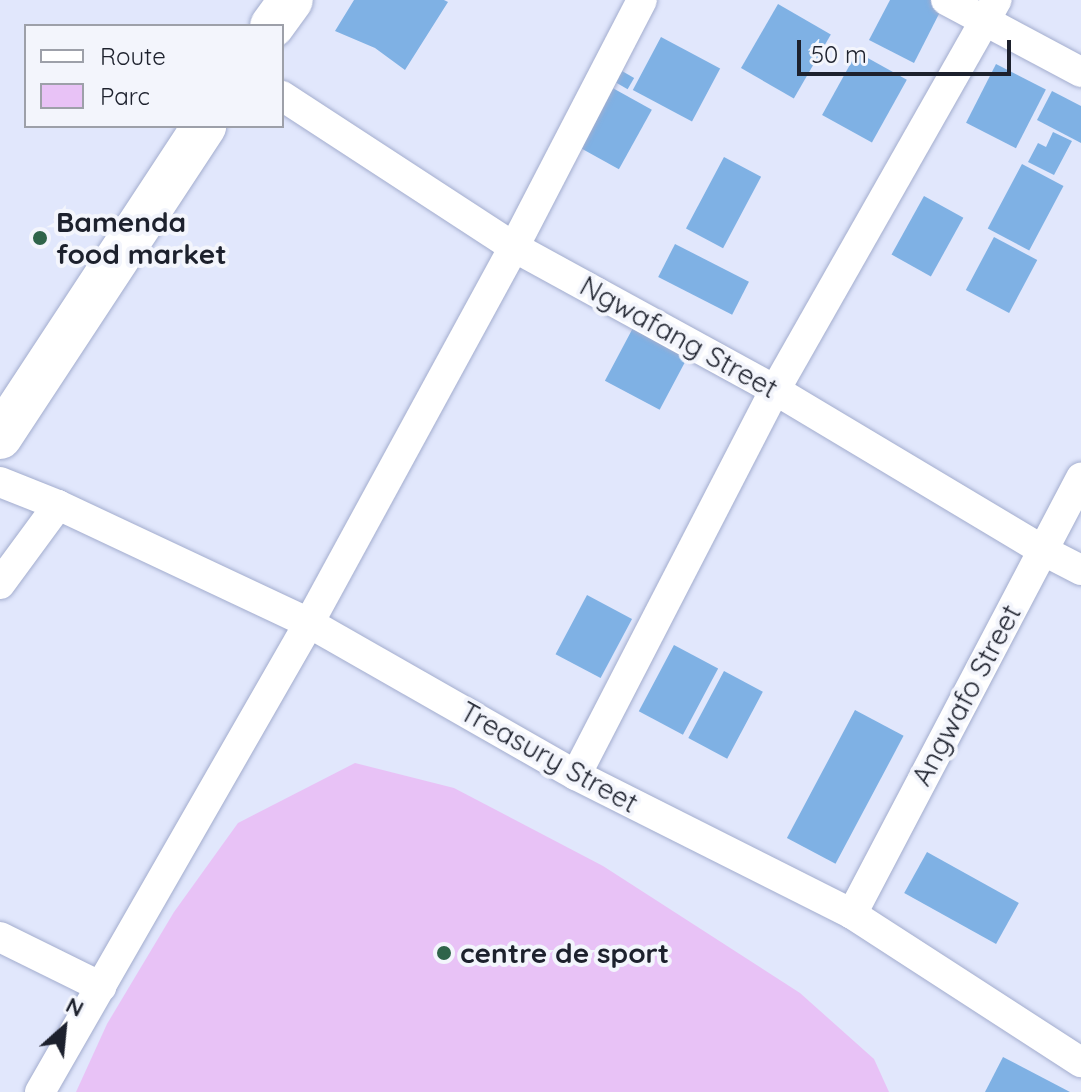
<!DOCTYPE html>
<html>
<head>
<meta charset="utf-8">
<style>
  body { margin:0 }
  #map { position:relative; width:1081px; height:1092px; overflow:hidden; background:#e1e7fc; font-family:Quicksand,sans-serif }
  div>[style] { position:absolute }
  .green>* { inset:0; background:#e8c2f6 }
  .building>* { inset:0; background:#7fb1e4; transform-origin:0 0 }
  .roads { filter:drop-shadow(0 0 2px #a3adce) drop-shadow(0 0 2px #a3adce) }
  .minor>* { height:30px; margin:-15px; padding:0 15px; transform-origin:15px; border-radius:15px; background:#fff }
  .trunk>* { height:44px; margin:-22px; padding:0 22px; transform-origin:22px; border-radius:22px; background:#fff }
  .dots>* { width:22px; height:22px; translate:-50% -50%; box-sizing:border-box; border:4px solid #f3f5fc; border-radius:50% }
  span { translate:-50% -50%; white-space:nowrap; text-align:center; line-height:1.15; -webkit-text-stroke:8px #f3f5fc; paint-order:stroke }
  .poi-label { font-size:28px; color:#1d212d; font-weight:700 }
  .left { translate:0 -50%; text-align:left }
  .street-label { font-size:28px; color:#1d212d }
  .legend { position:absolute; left:24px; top:24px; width:260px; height:104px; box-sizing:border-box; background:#f3f5fc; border:2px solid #9da0a9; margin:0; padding:10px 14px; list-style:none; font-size:24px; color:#1d212d }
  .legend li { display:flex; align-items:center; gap:16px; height:40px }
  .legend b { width:40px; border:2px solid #9da0a9 }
  .north { position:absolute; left:24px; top:988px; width:80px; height:80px; -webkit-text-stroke:6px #f3f5fc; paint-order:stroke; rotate:27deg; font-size:22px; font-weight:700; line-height:32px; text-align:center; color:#1d212d }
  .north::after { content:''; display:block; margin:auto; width:28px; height:36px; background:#1d212d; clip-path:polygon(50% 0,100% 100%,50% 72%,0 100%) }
  .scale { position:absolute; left:797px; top:40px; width:214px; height:36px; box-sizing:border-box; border:4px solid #1d212d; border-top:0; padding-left:10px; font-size:24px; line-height:28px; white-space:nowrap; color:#1d212d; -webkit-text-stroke:6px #f3f5fc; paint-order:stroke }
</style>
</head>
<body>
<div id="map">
  <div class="green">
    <div style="clip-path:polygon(355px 763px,454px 788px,603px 866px,800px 993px,874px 1059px,889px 1092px,76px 1092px,107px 1024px,174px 912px,238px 823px)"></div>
  </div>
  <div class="building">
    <div style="clip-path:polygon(354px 0,444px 0,448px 2px,405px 70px,375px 48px,335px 31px)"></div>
    <div style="clip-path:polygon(890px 0,931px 0,943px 6px,914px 63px,869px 40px)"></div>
    <div style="left:778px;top:4px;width:61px;height:74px;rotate:30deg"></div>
    <div style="left:661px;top:37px;width:67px;height:60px;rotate:28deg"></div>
    <div style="left:857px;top:52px;width:57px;height:72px;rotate:29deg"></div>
    <div style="left:996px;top:64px;width:56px;height:66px;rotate:27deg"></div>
    <div style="left:622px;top:71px;width:14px;height:13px;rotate:30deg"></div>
    <div style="left:609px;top:86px;width:49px;height:68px;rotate:29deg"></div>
    <div style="clip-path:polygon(1052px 91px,1081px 106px,1081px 143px,1037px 120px)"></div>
    <div style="clip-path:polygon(1053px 132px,1072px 141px,1054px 175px,1028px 162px,1038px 143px,1046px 147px)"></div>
    <div style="left:724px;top:157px;width:42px;height:81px;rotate:28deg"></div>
    <div style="left:1022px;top:164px;width:47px;height:73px;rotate:28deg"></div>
    <div style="left:924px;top:196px;width:45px;height:67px;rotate:29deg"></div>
    <div style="left:994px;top:237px;width:49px;height:60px;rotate:28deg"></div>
    <div style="left:675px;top:244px;width:83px;height:37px;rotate:27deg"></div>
    <div style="left:634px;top:326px;width:62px;height:62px;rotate:28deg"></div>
    <div style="left:587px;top:595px;width:51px;height:67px;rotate:28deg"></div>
    <div style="left:674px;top:645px;width:50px;height:75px;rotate:28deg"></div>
    <div style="left:724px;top:671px;width:44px;height:76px;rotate:28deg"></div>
    <div style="left:855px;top:710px;width:55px;height:145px;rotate:28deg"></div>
    <div style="left:927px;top:852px;width:105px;height:47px;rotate:29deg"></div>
    <div style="clip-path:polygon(1003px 1057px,1070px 1092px,985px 1092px)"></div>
  </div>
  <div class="roads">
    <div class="minor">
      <div style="left:946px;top:0;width:153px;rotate:28.1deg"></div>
      <div style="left:282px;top:96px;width:277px;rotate:33.1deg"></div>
      <div style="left:514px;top:247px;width:298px;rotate:28.7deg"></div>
      <div style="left:775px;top:390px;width:311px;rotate:30.9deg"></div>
      <div style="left:1042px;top:550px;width:44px;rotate:27.1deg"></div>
      <div style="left:0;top:482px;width:62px;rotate:21.6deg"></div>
      <div style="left:58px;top:505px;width:277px;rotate:25.2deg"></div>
      <div style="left:309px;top:623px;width:307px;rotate:29.7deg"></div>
      <div style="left:576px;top:775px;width:309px;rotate:26.7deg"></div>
      <div style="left:852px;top:914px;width:273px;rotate:32.9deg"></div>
      <div style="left:0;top:584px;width:98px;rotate:-53.7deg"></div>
      <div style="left:576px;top:775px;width:433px;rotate:-62.7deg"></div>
      <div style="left:775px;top:390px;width:449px;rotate:-60.4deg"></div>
      <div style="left:852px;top:914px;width:493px;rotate:-62.3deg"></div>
      <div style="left:0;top:937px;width:113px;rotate:26.3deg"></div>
      <div style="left:40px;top:1092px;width:541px;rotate:-60.16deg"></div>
      <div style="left:309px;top:623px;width:428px;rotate:-61.4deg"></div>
      <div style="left:514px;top:247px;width:278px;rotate:-62.6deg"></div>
    </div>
    <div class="trunk">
      <div style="left:272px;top:26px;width:32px;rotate:-54deg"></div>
      <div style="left:0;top:437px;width:372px;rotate:-56.7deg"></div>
    </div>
  </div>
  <div class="dots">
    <div style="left:40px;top:238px;background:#2f644a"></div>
    <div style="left:444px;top:953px;background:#2f644a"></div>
  </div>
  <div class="poi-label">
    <span class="left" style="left:56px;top:238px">Bamenda<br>food market</span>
    <span class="left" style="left:460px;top:953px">centre de sport</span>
  </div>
  <div class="street-label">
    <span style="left:679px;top:337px;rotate:29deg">Ngwafang Street</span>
    <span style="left:966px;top:695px;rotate:-62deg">Angwafo Street</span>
    <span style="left:549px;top:757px;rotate:29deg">Treasury Street</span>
  </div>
  <ul class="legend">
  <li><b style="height:10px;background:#fff"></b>Route</li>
  <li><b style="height:22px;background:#e8c2f6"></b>Parc</li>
  </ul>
  <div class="north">N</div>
  <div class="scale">50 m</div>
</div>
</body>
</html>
